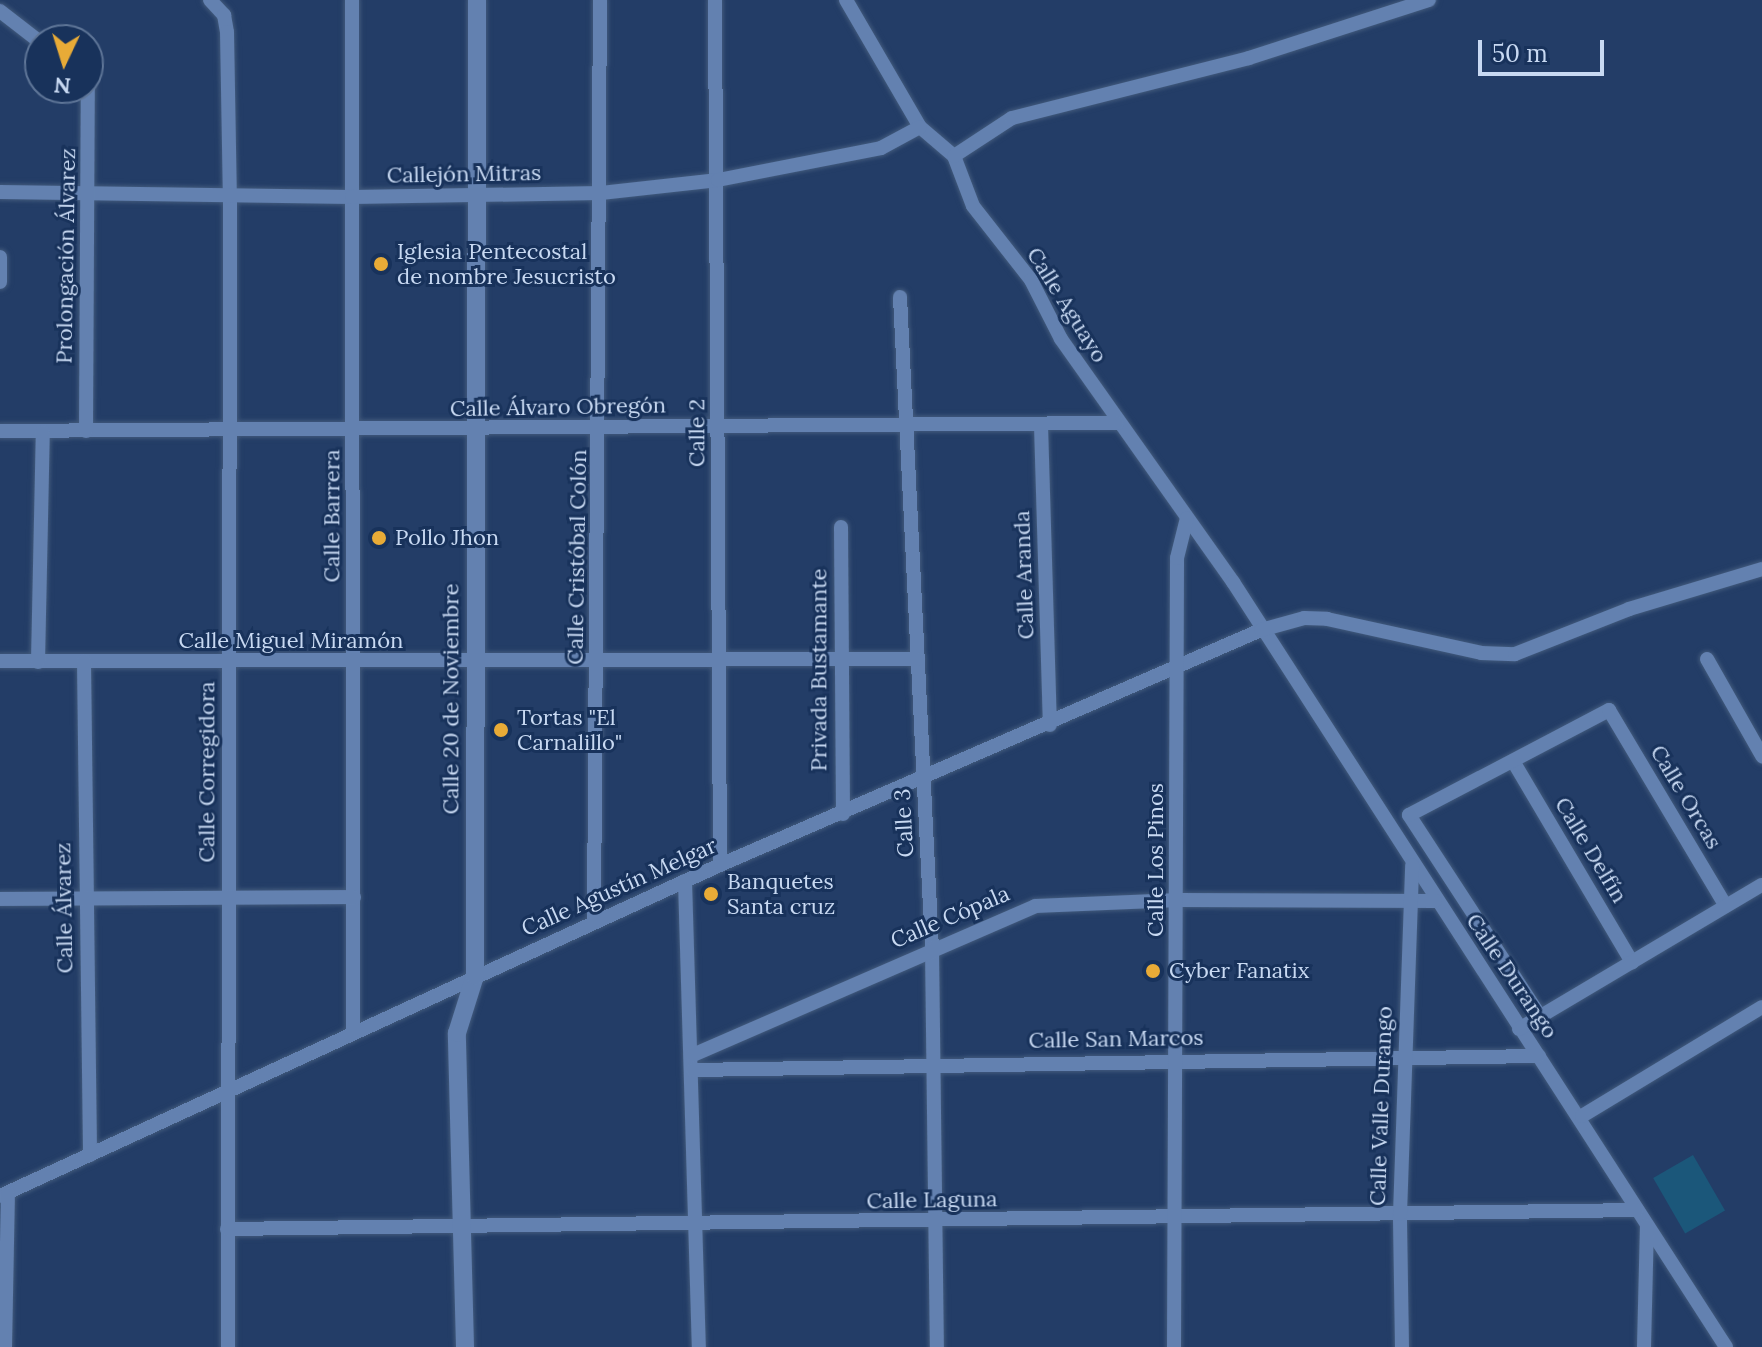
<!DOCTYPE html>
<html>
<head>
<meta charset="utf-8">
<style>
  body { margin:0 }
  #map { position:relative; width:1762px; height:1347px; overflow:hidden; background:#233d67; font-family:Lora,serif }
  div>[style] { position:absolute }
  .building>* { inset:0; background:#1b577a; transform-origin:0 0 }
  .roads { filter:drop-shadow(0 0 2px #425a7c) drop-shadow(0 0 2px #425a7c) }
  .minor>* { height:14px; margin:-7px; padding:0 7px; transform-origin:7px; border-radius:7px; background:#6381b0 }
  .tertiary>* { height:18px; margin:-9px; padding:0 9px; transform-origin:9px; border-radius:9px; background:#6381b0 }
  .dots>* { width:22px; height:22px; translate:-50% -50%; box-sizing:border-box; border:4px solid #18325b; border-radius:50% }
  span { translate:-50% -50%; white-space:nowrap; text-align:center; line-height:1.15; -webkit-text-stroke:6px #18325b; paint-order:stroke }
  .street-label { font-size:22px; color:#c8d9f2 }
  .poi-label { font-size:22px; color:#c8d9f2 }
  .left { translate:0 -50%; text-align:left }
  .north { position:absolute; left:24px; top:24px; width:80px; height:80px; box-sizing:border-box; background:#18325b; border:2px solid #5e7597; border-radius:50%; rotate:184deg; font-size:22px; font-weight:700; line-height:32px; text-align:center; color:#c8d9f2 }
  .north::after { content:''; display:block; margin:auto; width:28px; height:36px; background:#e8ab37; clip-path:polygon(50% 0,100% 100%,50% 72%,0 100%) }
  .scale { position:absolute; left:1478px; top:40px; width:126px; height:36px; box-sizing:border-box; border:4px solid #c8d9f2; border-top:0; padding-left:10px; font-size:24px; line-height:28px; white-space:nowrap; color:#c8d9f2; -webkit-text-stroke:6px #18325b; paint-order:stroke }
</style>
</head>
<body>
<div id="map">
  <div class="building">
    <div style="left:1693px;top:1155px;width:64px;height:46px;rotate:60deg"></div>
  </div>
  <div class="roads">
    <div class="minor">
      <div style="left:210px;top:0;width:21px;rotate:47deg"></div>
      <div style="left:224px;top:15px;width:17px;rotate:80deg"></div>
      <div style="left:227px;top:32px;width:165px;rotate:89deg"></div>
      <div style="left:230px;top:197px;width:1150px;rotate:90.1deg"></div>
      <div style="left:352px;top:0;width:1033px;rotate:89.94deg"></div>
      <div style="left:715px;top:0;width:865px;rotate:89.67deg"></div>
      <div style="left:846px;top:0;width:147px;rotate:59.8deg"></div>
      <div style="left:920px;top:127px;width:45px;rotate:40.5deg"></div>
      <div style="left:954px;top:156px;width:53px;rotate:69.2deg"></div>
      <div style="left:973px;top:206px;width:94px;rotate:51.9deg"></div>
      <div style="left:1031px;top:280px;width:66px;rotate:63deg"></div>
      <div style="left:1061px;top:339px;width:298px;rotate:54.7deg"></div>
      <div style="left:1233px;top:582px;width:910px;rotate:57.2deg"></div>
      <div style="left:0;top:11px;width:51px;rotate:37.8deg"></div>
      <div style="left:954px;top:156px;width:69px;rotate:-33.2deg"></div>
      <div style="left:1012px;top:118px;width:244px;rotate:-14.2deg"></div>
      <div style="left:1249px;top:58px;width:189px;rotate:-17.9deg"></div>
      <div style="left:0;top:192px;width:352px;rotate:0.8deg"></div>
      <div style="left:352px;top:197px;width:249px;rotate:-0.9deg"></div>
      <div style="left:601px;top:193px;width:118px;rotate:-6.3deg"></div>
      <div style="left:718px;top:180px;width:166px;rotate:-11.1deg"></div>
      <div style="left:881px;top:148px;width:44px;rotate:-28.3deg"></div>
      <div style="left:0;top:257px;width:25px;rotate:90deg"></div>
      <div style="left:900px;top:297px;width:652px;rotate:87.19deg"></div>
      <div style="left:932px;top:948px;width:399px;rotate:89.3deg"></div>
      <div style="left:1041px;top:425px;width:300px;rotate:88.3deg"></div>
      <div style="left:0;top:431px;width:1117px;rotate:-0.41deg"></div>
      <div style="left:86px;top:431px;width:348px;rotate:-89.7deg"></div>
      <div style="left:841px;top:527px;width:287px;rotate:89.6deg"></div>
      <div style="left:1707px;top:659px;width:112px;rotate:60.4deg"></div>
      <div style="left:0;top:661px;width:918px;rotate:-0.12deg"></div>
      <div style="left:84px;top:661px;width:494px;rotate:89.3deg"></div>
      <div style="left:38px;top:662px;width:230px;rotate:-88.8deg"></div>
      <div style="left:1513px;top:761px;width:234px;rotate:59.4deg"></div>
      <div style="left:685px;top:881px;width:466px;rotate:88.3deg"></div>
      <div style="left:0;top:899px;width:354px;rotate:-0.3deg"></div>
      <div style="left:594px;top:922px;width:922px;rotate:-89.63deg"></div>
      <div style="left:1540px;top:1016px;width:240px;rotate:-123.1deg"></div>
      <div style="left:1409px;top:815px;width:226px;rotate:-27.7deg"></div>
      <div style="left:1609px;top:710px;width:228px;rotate:59.2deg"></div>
      <div style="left:1519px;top:1029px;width:282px;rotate:-30.7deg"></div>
      <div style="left:693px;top:1055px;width:373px;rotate:-23.5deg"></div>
      <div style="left:1035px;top:906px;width:144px;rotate:-2.4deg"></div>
      <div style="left:1179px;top:900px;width:256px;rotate:0.2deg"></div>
      <div style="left:693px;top:1070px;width:846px;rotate:-0.95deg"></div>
      <div style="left:1582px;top:1116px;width:210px;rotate:-31.2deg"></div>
      <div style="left:0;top:1196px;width:792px;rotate:-24.69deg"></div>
      <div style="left:720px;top:865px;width:590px;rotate:-23.48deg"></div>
      <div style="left:1261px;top:630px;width:45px;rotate:-15.6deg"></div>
      <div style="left:1304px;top:618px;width:23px;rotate:2deg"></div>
      <div style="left:1327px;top:619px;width:158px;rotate:12.4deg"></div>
      <div style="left:1481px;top:653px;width:34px;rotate:2deg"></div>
      <div style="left:1515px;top:654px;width:123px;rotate:-21.5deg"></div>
      <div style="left:1629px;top:609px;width:139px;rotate:-16.7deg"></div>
      <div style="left:227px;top:1229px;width:1410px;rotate:-0.77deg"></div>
      <div style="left:5px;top:1347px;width:153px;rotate:-88.9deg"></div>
      <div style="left:1174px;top:1347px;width:789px;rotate:-89.78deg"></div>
      <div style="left:1177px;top:558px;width:41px;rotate:-76deg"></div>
      <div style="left:1402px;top:1347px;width:133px;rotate:-90.9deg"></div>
      <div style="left:1400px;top:1214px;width:349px;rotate:-88deg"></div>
      <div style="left:1644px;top:1347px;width:121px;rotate:-88.6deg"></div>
    </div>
    <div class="tertiary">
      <div style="left:465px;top:1347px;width:314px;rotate:-91.5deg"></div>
      <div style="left:457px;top:1033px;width:60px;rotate:-72.5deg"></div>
      <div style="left:475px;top:976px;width:976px;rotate:-89.88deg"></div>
    </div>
  </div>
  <div class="dots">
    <div style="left:381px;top:264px;background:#e8ab37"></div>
    <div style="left:379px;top:538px;background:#e8ab37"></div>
    <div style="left:501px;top:730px;background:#e8ab37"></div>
    <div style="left:711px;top:894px;background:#e8ab37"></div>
    <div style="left:1153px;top:971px;background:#e8ab37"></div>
  </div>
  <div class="street-label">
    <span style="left:464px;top:174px;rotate:-1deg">Callejón Mitras</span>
    <span style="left:66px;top:256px;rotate:-89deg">Prolongación Álvarez</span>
    <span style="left:1067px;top:305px;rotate:58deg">Calle Aguayo</span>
    <span style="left:558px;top:407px;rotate:-1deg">Calle Álvaro Obregón</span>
    <span style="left:697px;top:433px;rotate:-90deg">Calle 2</span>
    <span style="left:332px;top:516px;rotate:-90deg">Calle Barrera</span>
    <span style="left:577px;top:557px;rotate:-89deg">Calle Cristóbal Colón</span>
    <span style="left:1024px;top:575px;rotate:-92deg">Calle Aranda</span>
    <span style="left:291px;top:641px">Calle Miguel Miramón</span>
    <span style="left:819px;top:670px;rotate:-90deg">Privada Bustamante</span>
    <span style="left:451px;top:699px;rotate:-90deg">Calle 20 de Noviembre</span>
    <span style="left:207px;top:772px;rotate:-90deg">Calle Corregidora</span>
    <span style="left:1686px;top:797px;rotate:59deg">Calle Orcas</span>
    <span style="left:904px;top:823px;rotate:-93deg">Calle 3</span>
    <span style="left:1591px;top:850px;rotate:59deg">Calle Delfín</span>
    <span style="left:1156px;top:860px;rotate:-90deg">Calle Los Pinos</span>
    <span style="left:619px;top:887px;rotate:-24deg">Calle Agustín Melgar</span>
    <span style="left:64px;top:908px;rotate:-91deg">Calle Álvarez</span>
    <span style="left:950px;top:917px;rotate:-23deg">Calle Cópala</span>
    <span style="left:1512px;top:976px;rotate:56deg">Calle Durango</span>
    <span style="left:1116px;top:1039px;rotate:-1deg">Calle San Marcos</span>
    <span style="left:1381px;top:1106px;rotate:-88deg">Calle Valle Durango</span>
    <span style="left:932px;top:1200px;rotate:-1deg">Calle Laguna</span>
  </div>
  <div class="poi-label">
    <span class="left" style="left:397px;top:264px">Iglesia Pentecostal<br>de nombre Jesucristo</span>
    <span class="left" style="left:395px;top:538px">Pollo Jhon</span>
    <span class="left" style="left:517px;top:730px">Tortas "El<br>Carnalillo"</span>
    <span class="left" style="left:727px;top:894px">Banquetes<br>Santa cruz</span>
    <span class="left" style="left:1169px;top:971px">Cyber Fanatix</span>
  </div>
  <div class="north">N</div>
  <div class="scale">50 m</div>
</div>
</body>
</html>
